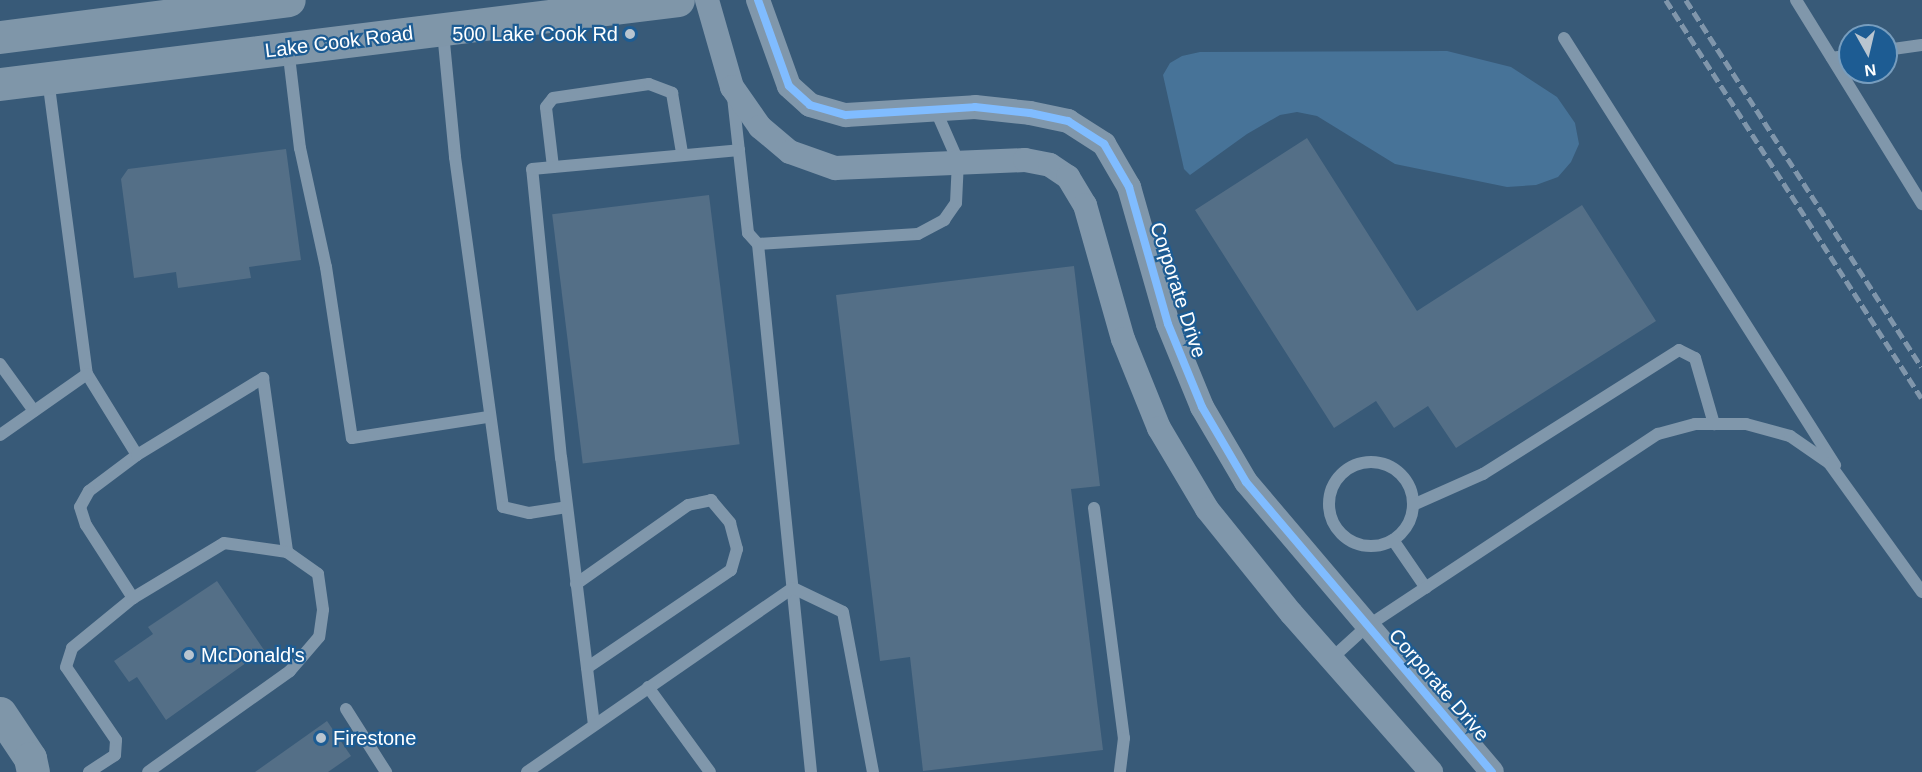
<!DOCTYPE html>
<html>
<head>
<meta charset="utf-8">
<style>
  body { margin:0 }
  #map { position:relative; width:1922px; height:772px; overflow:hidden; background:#385a78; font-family:Helvetica,sans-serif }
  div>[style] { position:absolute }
  .water>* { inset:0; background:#477398 }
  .building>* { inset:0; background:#546f87; transform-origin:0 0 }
  .lane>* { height:12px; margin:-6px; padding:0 6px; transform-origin:6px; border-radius:6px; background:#8097ab }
  .lane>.ring { margin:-6px; padding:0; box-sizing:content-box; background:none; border:12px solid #8097ab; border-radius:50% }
  .street>* { height:24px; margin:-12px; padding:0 12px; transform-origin:12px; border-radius:12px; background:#8097ab }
  .primary>* { height:33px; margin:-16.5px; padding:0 16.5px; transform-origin:16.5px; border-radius:16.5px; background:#7f96a9 }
  .rail>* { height:4.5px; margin-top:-2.25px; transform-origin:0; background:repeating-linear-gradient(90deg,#8096ab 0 10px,transparent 0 14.5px) }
  .cycleway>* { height:8px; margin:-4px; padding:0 4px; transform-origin:4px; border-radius:4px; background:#80bcff }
  .dots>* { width:16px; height:16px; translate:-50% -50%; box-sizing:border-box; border:3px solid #1d5c93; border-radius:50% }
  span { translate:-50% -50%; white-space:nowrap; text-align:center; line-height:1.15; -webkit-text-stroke:4.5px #1d5c93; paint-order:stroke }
  .poi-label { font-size:20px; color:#fff }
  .right { translate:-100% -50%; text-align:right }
  .left { translate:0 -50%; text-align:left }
  .street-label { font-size:20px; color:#fff }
  .north { position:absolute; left:1838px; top:24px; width:60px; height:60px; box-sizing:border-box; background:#1d5c93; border:2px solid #779dbe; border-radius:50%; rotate:172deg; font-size:16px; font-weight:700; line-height:24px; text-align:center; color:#fff }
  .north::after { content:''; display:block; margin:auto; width:21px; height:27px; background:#b9c5d0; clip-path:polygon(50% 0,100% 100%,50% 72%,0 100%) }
</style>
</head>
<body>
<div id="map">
  <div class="water">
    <div style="clip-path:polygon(1447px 51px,1511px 67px,1557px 97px,1575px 123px,1579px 144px,1571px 162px,1558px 177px,1536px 185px,1507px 187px,1395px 164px,1317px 116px,1297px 112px,1280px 115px,1247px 134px,1190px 175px,1184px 169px,1163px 75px,1170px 63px,1182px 56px,1200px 52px)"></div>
  </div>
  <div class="building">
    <div style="clip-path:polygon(1307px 138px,1417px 311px,1582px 205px,1656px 321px,1456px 448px,1428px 406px,1394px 428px,1376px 401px,1334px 428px,1195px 210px)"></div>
    <div style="clip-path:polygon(286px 149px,301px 260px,249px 267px,251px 278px,178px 288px,176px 272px,134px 278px,121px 179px,128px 169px)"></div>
    <div style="left:709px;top:195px;width:251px;height:158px;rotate:83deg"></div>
    <div style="clip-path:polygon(1074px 266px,1100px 486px,1071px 489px,1103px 750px,923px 771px,910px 657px,880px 661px,836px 295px)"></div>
    <div style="clip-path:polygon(217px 581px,264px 650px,166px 720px,137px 677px,129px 682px,114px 661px,153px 634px,148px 627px)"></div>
    <div style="clip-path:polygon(327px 721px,351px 756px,328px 772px,255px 772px)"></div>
  </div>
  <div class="lane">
    <div style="left:1796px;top:0;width:240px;rotate:58.3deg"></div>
    <div style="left:443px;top:32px;width:126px;rotate:84.5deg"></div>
    <div style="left:455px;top:157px;width:353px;rotate:82.2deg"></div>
    <div style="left:503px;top:507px;width:27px;rotate:13deg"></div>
    <div style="left:529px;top:513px;width:38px;rotate:-9deg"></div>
    <div style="left:1564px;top:38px;width:506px;rotate:57.6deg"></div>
    <div style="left:288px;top:48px;width:101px;rotate:83.2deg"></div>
    <div style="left:300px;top:148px;width:122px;rotate:77.7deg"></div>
    <div style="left:326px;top:267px;width:173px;rotate:81.4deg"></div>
    <div style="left:352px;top:438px;width:138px;rotate:-8.8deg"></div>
    <div style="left:1886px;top:50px;width:36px;rotate:-8deg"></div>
    <div style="left:1832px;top:58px;width:18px;rotate:-9deg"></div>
    <div style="left:48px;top:79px;width:298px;rotate:82.5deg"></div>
    <div style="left:87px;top:374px;width:95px;rotate:58.3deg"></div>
    <div style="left:137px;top:455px;width:60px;rotate:143.1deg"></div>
    <div style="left:89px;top:491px;width:18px;rotate:119deg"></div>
    <div style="left:80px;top:507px;width:19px;rotate:72deg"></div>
    <div style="left:86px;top:525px;width:87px;rotate:57.2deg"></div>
    <div style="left:733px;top:97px;width:137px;rotate:83.7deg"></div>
    <div style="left:748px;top:233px;width:15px;rotate:48deg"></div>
    <div style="left:758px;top:244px;width:160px;rotate:-3.6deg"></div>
    <div style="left:918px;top:234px;width:30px;rotate:-28deg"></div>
    <div style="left:944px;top:220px;width:21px;rotate:-55deg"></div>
    <div style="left:956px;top:203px;width:42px;rotate:-87.3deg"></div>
    <div style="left:958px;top:161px;width:55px;rotate:-113.7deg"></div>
    <div style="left:553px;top:167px;width:60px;rotate:-96.7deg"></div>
    <div style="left:546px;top:107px;width:11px;rotate:-52deg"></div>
    <div style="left:553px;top:98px;width:97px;rotate:-8.3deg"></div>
    <div style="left:649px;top:84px;width:25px;rotate:21deg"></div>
    <div style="left:672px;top:93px;width:61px;rotate:80.5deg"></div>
    <div style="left:758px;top:244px;width:531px;rotate:84.27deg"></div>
    <div style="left:0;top:364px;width:58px;rotate:54.1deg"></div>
    <div style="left:0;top:435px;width:106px;rotate:-35deg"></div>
    <div style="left:137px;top:455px;width:148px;rotate:-31.4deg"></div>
    <div style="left:263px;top:378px;width:176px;rotate:82.1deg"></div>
    <div class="ring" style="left:1329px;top:462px;width:72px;height:72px"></div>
    <div style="left:1413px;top:505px;width:77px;rotate:-23.9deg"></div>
    <div style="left:1483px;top:474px;width:232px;rotate:-32.3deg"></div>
    <div style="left:1679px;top:350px;width:18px;rotate:27deg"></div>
    <div style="left:1695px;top:358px;width:69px;rotate:73.9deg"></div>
    <div style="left:1094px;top:508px;width:232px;rotate:82.6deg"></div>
    <div style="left:1124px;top:738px;width:34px;rotate:97deg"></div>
    <div style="left:1393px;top:540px;width:58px;rotate:55.5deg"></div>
    <div style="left:576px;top:584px;width:137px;rotate:-35.2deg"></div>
    <div style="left:688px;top:505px;width:24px;rotate:-12deg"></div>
    <div style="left:711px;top:500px;width:30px;rotate:50deg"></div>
    <div style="left:730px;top:523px;width:27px;rotate:75deg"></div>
    <div style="left:737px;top:549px;width:22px;rotate:106deg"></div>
    <div style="left:731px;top:570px;width:174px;rotate:145.8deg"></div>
    <div style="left:1331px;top:659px;width:47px;rotate:-42.4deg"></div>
    <div style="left:1366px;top:627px;width:350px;rotate:-33.5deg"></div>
    <div style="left:1658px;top:434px;width:38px;rotate:-15deg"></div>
    <div style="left:1695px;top:424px;width:51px"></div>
    <div style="left:1746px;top:424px;width:46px;rotate:15.3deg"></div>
    <div style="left:1790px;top:436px;width:47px;rotate:34.7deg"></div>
    <div style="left:1829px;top:463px;width:159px;rotate:54.2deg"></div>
    <div style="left:648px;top:687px;width:105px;rotate:53.9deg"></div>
    <div style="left:346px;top:709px;width:75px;rotate:57.6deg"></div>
    <div style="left:594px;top:725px;width:269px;rotate:-97deg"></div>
    <div style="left:561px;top:458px;width:290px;rotate:-95.7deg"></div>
    <div style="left:532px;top:169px;width:208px;rotate:-5.2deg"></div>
    <div style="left:89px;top:772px;width:31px;rotate:-33deg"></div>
    <div style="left:115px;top:755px;width:15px;rotate:-86deg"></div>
    <div style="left:116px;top:740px;width:88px;rotate:-124.4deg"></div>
    <div style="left:66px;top:667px;width:20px;rotate:-72deg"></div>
    <div style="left:72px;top:648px;width:79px;rotate:-39.3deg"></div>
    <div style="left:133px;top:598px;width:106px;rotate:-31.1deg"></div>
    <div style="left:224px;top:543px;width:64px;rotate:8.1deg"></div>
    <div style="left:287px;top:552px;width:38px;rotate:35deg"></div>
    <div style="left:318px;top:574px;width:36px;rotate:82deg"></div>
    <div style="left:323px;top:610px;width:27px;rotate:98deg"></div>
    <div style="left:319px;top:637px;width:45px;rotate:130.5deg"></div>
    <div style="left:290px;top:671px;width:174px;rotate:144.6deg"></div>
    <div style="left:527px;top:772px;width:323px;rotate:-34.7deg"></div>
    <div style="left:793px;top:588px;width:55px;rotate:25.6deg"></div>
    <div style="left:843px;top:612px;width:163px;rotate:79.4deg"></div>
  </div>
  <div class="street">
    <div style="left:707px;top:0;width:91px;rotate:74deg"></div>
    <div style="left:732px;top:87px;width:49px;rotate:55deg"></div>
    <div style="left:760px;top:127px;width:39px;rotate:40deg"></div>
    <div style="left:790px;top:152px;width:48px;rotate:19.6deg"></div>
    <div style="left:835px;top:168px;width:190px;rotate:-2.4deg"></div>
    <div style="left:1025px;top:160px;width:25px;rotate:11deg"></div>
    <div style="left:1050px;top:165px;width:22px;rotate:34deg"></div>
    <div style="left:1068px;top:177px;width:33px;rotate:59deg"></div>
    <div style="left:1085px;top:205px;width:139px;rotate:74.2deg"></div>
    <div style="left:1123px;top:339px;width:96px;rotate:68deg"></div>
    <div style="left:1159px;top:428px;width:94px;rotate:59.3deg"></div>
    <div style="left:1207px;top:509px;width:134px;rotate:51.1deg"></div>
    <div style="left:1291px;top:613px;width:212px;rotate:48.6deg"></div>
    <div style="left:758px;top:0;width:91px;rotate:70.2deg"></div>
    <div style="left:789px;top:86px;width:28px;rotate:42deg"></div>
    <div style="left:810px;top:105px;width:37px;rotate:16deg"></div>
    <div style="left:846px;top:115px;width:129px;rotate:-3.5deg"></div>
    <div style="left:975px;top:107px;width:55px;rotate:6.2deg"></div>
    <div style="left:1030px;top:113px;width:39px;rotate:12deg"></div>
    <div style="left:1068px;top:121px;width:43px;rotate:32.6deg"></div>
    <div style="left:1104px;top:144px;width:50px;rotate:59.8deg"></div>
    <div style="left:1129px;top:187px;width:142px;rotate:74.1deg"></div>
    <div style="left:1168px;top:324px;width:90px;rotate:67.7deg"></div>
    <div style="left:1202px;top:407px;width:87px;rotate:59.6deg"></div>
    <div style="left:1246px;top:482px;width:380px;rotate:49.7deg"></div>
  </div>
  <div class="primary">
    <div style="left:0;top:37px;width:291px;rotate:-7.3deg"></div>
    <div style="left:0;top:84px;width:683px;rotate:-7.06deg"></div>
    <div style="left:0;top:713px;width:54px;rotate:56.3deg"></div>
    <div style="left:30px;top:758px;width:14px;rotate:78deg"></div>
  </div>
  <div class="rail">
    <div style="left:1666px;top:0;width:473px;rotate:57.3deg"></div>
    <div style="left:1686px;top:0;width:436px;rotate:57.3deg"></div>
  </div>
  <div class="cycleway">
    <div style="left:758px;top:0;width:91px;rotate:70.2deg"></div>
    <div style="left:789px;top:86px;width:28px;rotate:42deg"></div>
    <div style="left:810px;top:105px;width:37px;rotate:16deg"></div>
    <div style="left:846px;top:115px;width:129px;rotate:-3.5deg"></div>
    <div style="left:975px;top:107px;width:55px;rotate:6.2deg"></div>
    <div style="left:1030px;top:113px;width:39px;rotate:12deg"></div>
    <div style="left:1068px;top:121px;width:43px;rotate:32.6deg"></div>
    <div style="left:1104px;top:144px;width:50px;rotate:59.8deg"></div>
    <div style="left:1129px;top:187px;width:142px;rotate:74.1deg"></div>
    <div style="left:1168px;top:324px;width:90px;rotate:67.7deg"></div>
    <div style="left:1202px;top:407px;width:87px;rotate:59.6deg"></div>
    <div style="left:1246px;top:482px;width:380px;rotate:49.7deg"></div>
  </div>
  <div class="dots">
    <div style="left:630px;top:34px;background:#b9c5d0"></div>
    <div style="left:189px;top:655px;background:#b9c5d0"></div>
    <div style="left:321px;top:738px;background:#b9c5d0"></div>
  </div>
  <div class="poi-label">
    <span class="right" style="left:618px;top:34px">500 Lake Cook Rd</span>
    <span class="left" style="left:201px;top:655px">McDonald's</span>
    <span class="left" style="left:333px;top:738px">Firestone</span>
  </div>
  <div class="street-label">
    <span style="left:339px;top:42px;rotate:-7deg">Lake Cook Road</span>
    <span style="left:1178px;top:290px;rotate:72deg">Corporate Drive</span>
    <span style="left:1439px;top:685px;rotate:49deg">Corporate Drive</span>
  </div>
  <div class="north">N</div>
</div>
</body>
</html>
